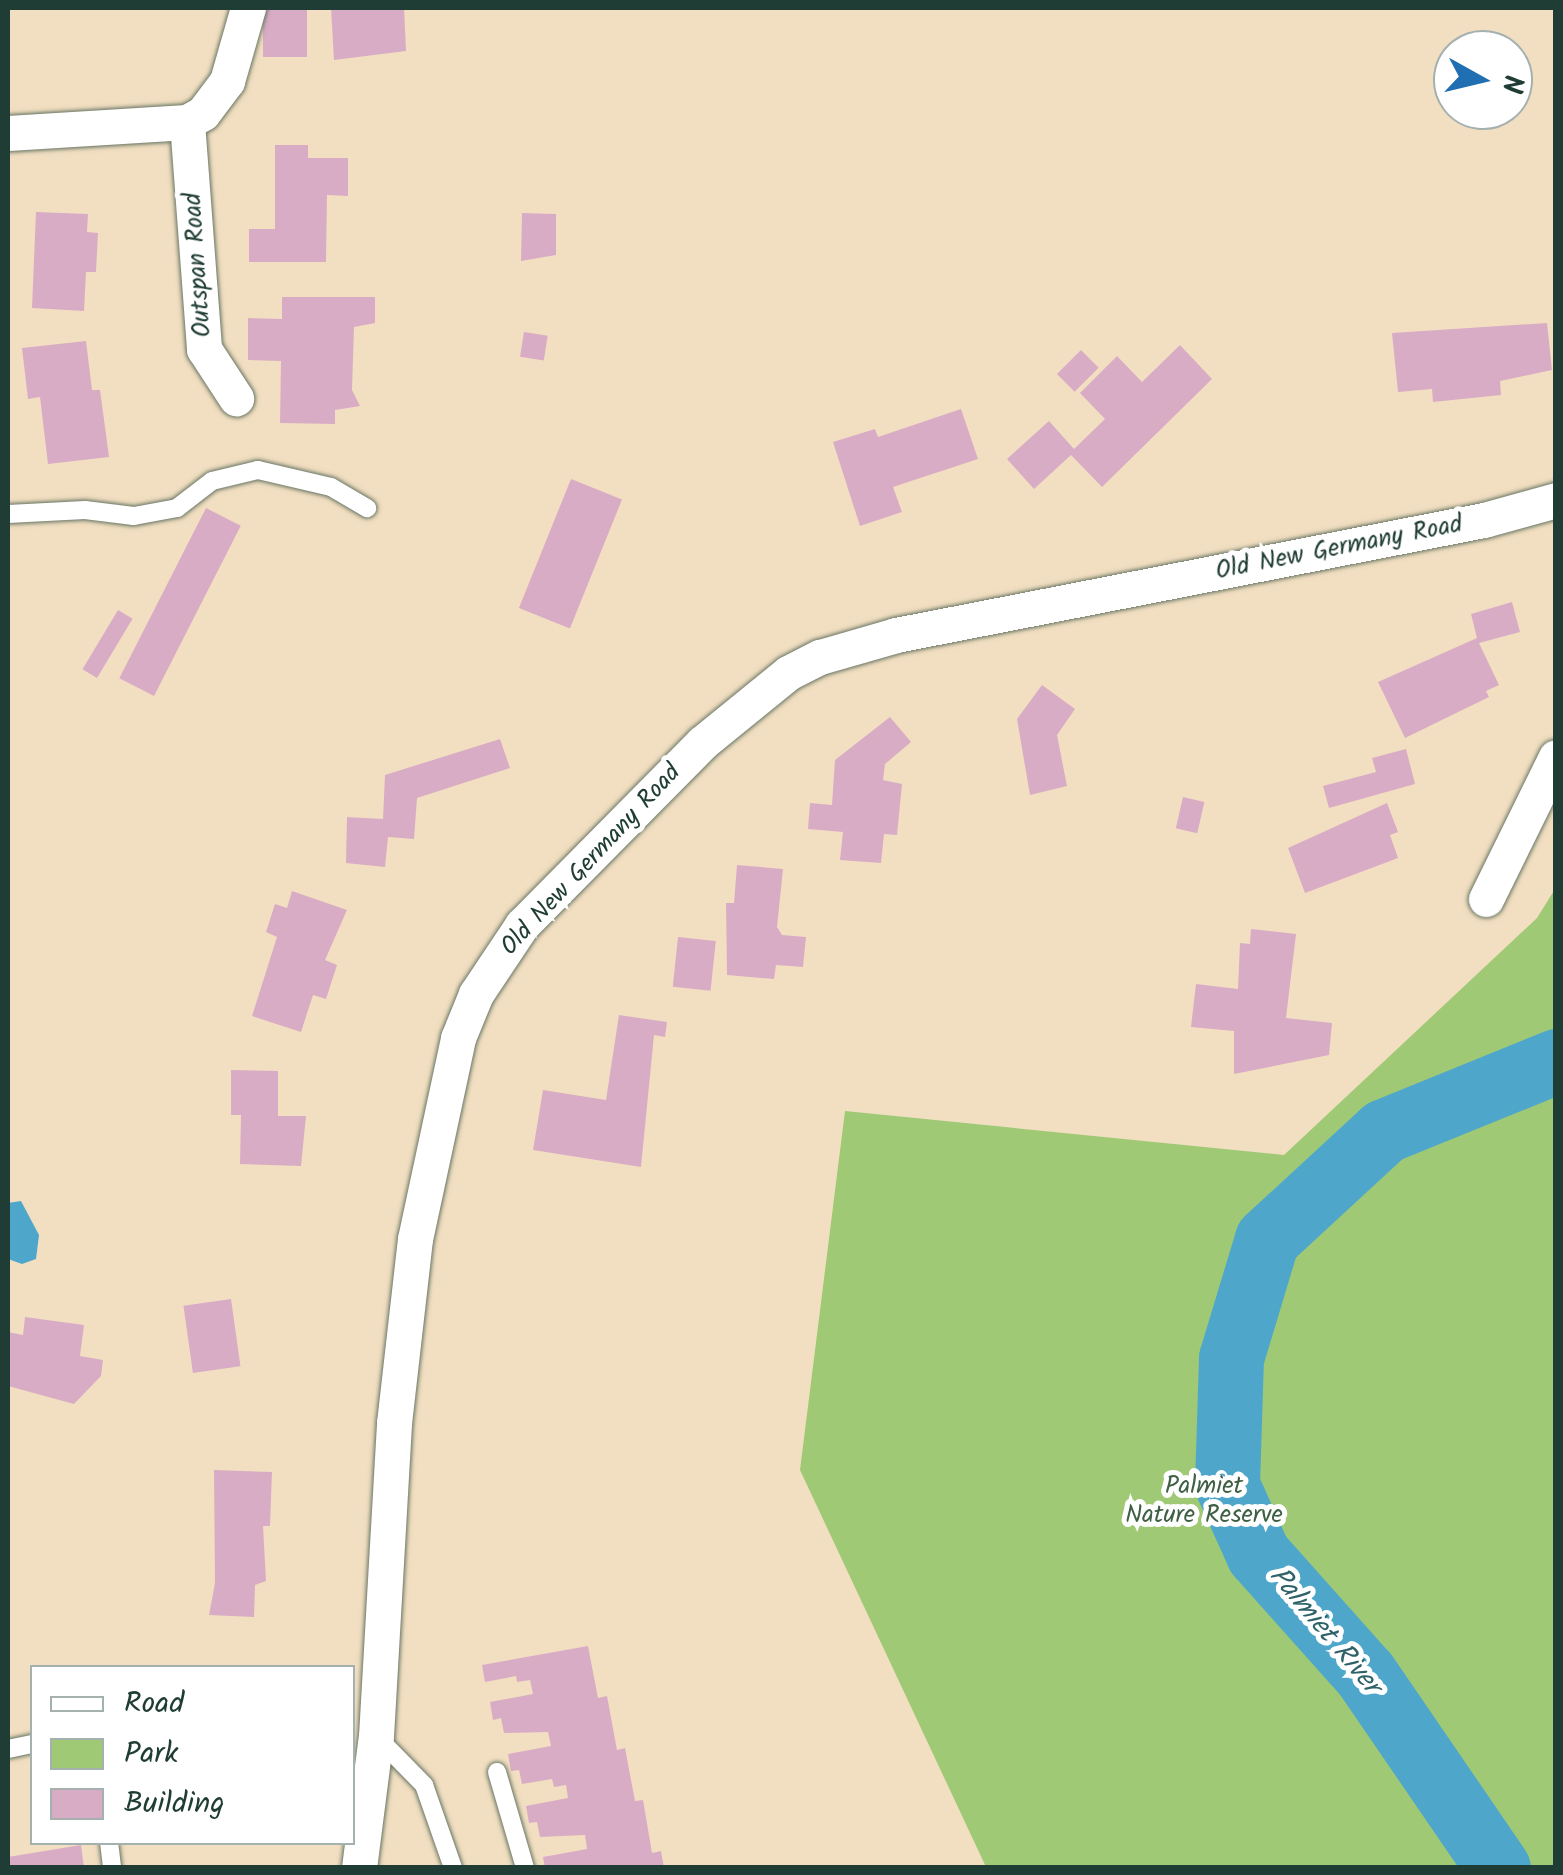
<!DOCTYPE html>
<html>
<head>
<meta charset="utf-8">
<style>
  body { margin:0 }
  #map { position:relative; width:1563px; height:1875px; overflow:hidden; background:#f2dfc1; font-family:Kalam,sans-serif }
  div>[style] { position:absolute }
  .green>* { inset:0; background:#a0c975 }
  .water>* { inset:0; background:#4ea7cb }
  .river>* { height:65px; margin:-32.5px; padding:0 32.5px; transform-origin:32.5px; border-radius:32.5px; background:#4ea7cb }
  .building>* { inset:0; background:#d9acc5; transform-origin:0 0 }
  .roads { filter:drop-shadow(0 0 2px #697665) drop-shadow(0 0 2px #697665) }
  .lane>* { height:18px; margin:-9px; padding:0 9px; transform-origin:9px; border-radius:9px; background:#fff }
  .street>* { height:35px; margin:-17.5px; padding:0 17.5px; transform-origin:17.5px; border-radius:17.5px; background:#fff }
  span { translate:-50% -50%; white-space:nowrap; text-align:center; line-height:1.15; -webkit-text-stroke:10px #fff; paint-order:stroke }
  .street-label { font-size:25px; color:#1f3d34 }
  .park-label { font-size:25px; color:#3f6044 }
  .water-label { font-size:28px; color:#2f6269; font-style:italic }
  .frame { position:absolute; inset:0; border:10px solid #1f3d34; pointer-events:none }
  .legend { position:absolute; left:30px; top:1665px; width:325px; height:180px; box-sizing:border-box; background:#fff; border:2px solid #a5b1ae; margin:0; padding:12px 18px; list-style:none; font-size:30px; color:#1f3d34 }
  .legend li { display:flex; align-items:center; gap:20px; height:50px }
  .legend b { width:50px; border:2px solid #a5b1ae }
  .north { position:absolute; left:1433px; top:30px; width:100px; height:100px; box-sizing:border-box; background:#fff; border:2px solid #a5b1ae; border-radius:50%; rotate:98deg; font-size:28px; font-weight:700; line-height:40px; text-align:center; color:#1f3d34 }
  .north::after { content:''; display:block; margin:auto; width:35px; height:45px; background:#1f6fb2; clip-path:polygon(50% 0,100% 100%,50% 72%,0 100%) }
</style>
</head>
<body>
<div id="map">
  <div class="green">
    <div style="clip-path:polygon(1555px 889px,1555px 1867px,986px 1867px,800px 1470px,845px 1111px,1284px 1155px,1537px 918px)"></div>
  </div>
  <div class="water">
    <div style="clip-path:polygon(21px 1201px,39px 1235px,36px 1259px,22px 1264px,8px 1259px,8px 1203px)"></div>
  </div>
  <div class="river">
    <div style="left:1498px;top:1868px;width:235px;rotate:-124.4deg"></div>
    <div style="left:1365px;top:1674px;width:161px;rotate:-131.7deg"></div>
    <div style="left:1258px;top:1554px;width:76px;rotate:-114.2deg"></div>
    <div style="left:1227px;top:1485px;width:127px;rotate:-88.2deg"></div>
    <div style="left:1231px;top:1358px;width:124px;rotate:-73.2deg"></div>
    <div style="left:1267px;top:1239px;width:159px;rotate:-42.7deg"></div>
    <div style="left:1384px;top:1131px;width:186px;rotate:-22.1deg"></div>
  </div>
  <div class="building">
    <div style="left:263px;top:8px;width:44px;height:49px"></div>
    <div style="clip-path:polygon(331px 8px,404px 8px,406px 51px,334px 60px)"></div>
    <div style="clip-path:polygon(275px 145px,308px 145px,308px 158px,348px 158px,348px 196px,327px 195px,326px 262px,249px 262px,249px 229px,275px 229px)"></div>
    <div style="clip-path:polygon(36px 212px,88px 214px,87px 232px,98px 233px,96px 272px,86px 272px,84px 311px,32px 308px)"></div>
    <div style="clip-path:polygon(522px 213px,556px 214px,556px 255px,521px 261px)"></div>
    <div style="clip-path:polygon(282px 297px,375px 297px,375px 323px,354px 327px,352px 390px,360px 406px,335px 410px,335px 424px,280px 423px,281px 361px,248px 360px,248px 318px,282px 319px)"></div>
    <div style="clip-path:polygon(1547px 323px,1552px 370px,1500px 381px,1501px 395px,1433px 402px,1432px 389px,1398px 392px,1392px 333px)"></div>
    <div style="left:524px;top:332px;width:24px;height:25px;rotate:9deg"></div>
    <div style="clip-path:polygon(86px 341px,92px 390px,100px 390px,109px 457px,48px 464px,40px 397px,28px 399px,22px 348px)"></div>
    <div style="clip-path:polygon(1180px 345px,1212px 379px,1102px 487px,1071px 455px,1034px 489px,1007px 459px,1049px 421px,1074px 449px,1105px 419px,1080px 393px,1117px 356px,1142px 382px)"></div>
    <div style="left:1081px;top:350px;width:25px;height:34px;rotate:45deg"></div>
    <div style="clip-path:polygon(961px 409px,978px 459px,893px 487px,902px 512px,860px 526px,833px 442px,875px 429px,878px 437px)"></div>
    <div style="left:571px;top:479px;width:55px;height:139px;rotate:22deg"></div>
    <div style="left:206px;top:508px;width:39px;height:191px;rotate:27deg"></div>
    <div style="clip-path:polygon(1512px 602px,1520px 632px,1479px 643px,1499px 685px,1486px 691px,1489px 697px,1405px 738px,1378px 682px,1477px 638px,1471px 614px)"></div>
    <div style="left:118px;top:610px;width:17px;height:69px;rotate:31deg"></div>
    <div style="clip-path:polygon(1042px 685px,1075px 709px,1057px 735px,1067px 786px,1030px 795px,1017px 719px)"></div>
    <div style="clip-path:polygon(890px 717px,911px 742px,885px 764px,883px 780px,902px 784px,897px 835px,884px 834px,881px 863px,840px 860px,843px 832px,808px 829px,810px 803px,832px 805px,835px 760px)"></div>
    <div style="clip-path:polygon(500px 739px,510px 768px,417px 798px,414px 839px,388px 837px,385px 867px,346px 863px,347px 817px,383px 819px,385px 775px)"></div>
    <div style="clip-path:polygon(1406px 749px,1415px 784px,1329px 808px,1323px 786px,1376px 772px,1372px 758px)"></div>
    <div style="left:1183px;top:797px;width:22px;height:32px;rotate:13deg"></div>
    <div style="clip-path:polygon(1387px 803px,1398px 832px,1390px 835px,1398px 858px,1305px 893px,1288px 848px)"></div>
    <div style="clip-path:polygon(737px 865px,783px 869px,777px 927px,782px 935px,806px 937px,803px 967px,776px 965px,774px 979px,727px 975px,726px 903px,734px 903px)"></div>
    <div style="clip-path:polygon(292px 891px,347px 910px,325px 960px,337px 965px,326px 999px,313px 995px,301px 1032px,252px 1016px,277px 937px,266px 932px,275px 904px,287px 908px)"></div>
    <div style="clip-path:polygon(1251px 929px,1296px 934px,1286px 1018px,1332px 1023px,1329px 1055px,1234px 1074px,1234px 1031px,1191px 1027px,1196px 984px,1238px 989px,1240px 943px,1250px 944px)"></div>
    <div style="left:678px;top:937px;width:38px;height:50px;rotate:6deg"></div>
    <div style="clip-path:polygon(619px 1015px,667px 1022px,665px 1037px,654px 1035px,641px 1167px,533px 1150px,543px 1090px,606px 1100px)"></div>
    <div style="clip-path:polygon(231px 1070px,278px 1071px,278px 1116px,306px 1116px,301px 1166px,240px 1164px,241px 1115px,231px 1115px)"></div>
    <div style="left:231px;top:1299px;width:68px;height:48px;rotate:82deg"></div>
    <div style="clip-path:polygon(25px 1317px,84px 1325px,80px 1356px,103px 1360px,101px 1376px,74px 1404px,8px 1386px,8px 1332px,23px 1335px)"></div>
    <div style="clip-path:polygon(214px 1470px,272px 1472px,270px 1526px,263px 1526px,266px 1581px,255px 1585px,254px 1617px,209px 1615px,215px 1583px)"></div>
    <div style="clip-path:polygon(588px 1646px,598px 1698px,607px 1696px,617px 1750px,625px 1748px,635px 1801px,643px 1800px,652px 1853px,661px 1851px,664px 1868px,545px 1868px,543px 1857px,587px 1849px,585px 1835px,540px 1837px,537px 1822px,529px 1823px,526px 1806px,568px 1798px,566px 1785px,554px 1787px,552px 1779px,522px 1784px,519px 1770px,511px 1771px,508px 1754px,551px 1746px,548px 1732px,504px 1733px,501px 1718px,493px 1720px,490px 1702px,533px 1694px,530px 1680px,517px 1682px,516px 1676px,485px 1682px,482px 1665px)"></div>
    <div style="clip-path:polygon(81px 1845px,84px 1868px,8px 1868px,8px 1857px)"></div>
  </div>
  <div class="roads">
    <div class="lane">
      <div style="left:8px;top:514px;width:77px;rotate:-3deg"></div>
      <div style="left:85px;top:510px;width:49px;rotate:7deg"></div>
      <div style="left:134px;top:516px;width:44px;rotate:-10.5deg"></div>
      <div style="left:177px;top:508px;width:44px;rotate:-37.6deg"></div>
      <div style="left:212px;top:481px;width:47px;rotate:-13.4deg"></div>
      <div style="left:258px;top:470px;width:75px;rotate:13.1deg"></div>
      <div style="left:331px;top:487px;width:42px;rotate:30.3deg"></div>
      <div style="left:376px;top:1736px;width:69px;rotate:45.6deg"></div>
      <div style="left:424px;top:1785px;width:88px;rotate:70.7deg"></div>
      <div style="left:8px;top:1749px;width:25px;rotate:-12deg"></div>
      <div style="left:497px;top:1772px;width:100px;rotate:73.7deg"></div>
      <div style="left:109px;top:1842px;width:26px;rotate:83deg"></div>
    </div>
    <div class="street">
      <div style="left:187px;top:122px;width:228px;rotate:85.7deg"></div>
      <div style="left:204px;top:349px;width:59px;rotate:56.9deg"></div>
      <div style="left:8px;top:133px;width:179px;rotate:-3.5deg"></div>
      <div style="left:187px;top:122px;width:18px;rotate:-29deg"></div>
      <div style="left:203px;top:113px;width:40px;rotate:-53deg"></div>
      <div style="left:227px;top:81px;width:76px;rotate:-74deg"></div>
      <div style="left:1486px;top:899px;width:158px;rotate:-63.8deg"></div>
      <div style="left:359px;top:1868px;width:133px;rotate:-82.7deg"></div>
      <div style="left:376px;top:1736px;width:314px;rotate:-86.7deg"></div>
      <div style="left:394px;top:1423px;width:185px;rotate:-83.5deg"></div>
      <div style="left:415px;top:1239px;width:206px;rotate:-77.9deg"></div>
      <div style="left:458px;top:1038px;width:48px;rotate:-67.8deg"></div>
      <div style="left:476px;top:994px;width:83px;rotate:-56.3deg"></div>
      <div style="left:522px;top:925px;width:256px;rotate:-45.3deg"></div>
      <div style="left:702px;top:743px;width:111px;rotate:-39.1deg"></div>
      <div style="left:788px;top:673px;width:36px;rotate:-27deg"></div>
      <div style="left:820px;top:657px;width:79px;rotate:-16.1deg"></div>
      <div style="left:896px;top:635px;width:599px;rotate:-11.07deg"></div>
      <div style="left:1484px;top:520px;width:75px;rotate:-15.5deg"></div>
    </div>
  </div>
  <div class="street-label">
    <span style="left:198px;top:265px;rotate:-94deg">Outspan Road</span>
    <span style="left:1339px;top:548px;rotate:-11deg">Old New Germany Road</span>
    <span style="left:591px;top:860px;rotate:-47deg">Old New Germany Road</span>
  </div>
  <div class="park-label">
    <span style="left:1204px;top:1501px">Palmiet<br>Nature Reserve</span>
  </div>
  <div class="water-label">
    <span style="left:1324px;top:1631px;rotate:50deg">Palmiet River</span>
  </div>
  <div class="frame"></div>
  <ul class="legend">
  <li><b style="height:12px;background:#fff"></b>Road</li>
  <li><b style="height:28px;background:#a0c975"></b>Park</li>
  <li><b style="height:28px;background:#d9acc5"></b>Building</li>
  </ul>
  <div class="north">N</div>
</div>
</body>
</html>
